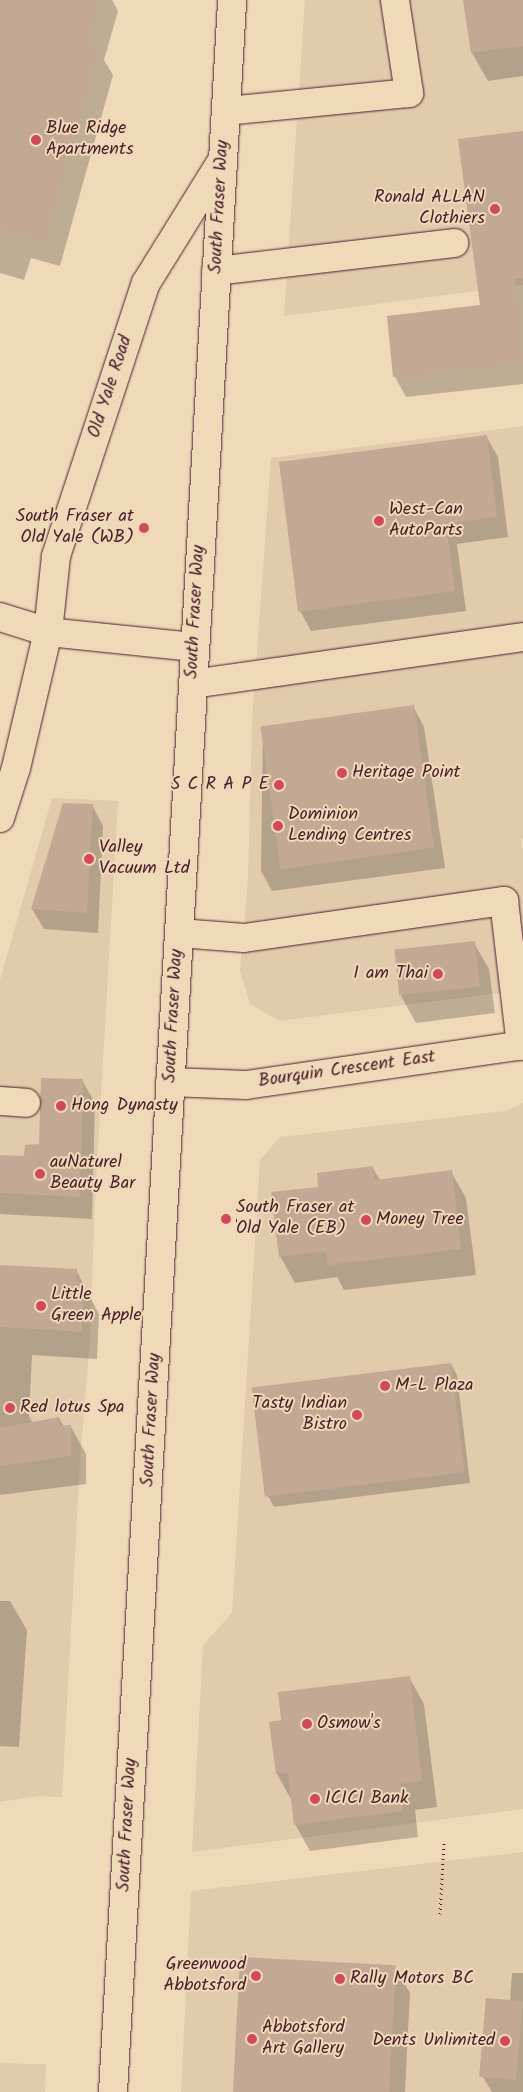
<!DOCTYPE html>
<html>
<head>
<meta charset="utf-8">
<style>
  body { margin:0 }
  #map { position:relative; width:523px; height:2092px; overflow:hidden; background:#efd9b8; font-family:Kalam,sans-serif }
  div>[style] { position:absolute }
  .built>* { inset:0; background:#e2caad; transform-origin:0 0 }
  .shadow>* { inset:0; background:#0003 }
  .building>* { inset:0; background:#c3a893; transform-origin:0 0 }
  .path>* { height:3px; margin-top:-1.5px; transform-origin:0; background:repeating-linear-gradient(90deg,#4a1f2b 0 1px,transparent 0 5px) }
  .roads { filter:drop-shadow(0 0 1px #4a1f2b) drop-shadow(0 0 1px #4a1f2b) }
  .minor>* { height:28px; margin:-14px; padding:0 14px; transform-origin:14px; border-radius:14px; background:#efd9b8 }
  .major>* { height:28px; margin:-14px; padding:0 14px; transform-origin:14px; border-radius:14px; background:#efd9b8 }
  .dots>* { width:14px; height:14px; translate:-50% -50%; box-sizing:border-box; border:2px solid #efd9b8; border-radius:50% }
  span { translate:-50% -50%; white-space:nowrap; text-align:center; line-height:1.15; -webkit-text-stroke:4px #efd9b8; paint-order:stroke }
  .poi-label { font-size:18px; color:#4a1f2b }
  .left { translate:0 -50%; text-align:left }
  .right { translate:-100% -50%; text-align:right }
  .street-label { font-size:18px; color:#4a1f2b }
</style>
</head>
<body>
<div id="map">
  <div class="built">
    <div style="clip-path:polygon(305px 0,523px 0,523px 285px,284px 316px)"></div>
    <div style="clip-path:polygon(523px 426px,523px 838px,521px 839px,523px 856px,523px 990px,279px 1021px,250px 1004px,240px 971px,248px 879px,252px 720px,271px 458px)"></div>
    <div style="clip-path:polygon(52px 798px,118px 801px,95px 1200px,90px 1339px,80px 1462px,62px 1797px,38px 1796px,0 1802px,0 980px)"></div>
    <div style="clip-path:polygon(523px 1103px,523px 1809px,192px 1852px,203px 1645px,232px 1613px,260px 1160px,280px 1137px,505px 1111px)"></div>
    <div style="clip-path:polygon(523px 1852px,523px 2092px,181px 2092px,191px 1891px)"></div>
    <div style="left:0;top:2063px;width:46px;height:29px;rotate:2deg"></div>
  </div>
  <div class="shadow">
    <div style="clip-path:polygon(0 0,112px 0,118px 11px,104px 60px,113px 75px,60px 266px,31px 258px,24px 280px,0 273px)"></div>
    <div style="clip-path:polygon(465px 0,523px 0,523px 76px,488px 81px,472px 53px)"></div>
    <div style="clip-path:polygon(523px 132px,523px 384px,406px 397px,395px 377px,482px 306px)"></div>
    <div style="clip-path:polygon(486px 436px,498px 457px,508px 537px,457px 544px,466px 611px,311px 631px,300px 611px)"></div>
    <div style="clip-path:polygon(413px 706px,424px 727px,445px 868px,272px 891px,261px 871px,263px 728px)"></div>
    <div style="clip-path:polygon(92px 805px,103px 826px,98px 933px,44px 929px,32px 909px)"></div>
    <div style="clip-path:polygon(474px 943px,489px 969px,495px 1013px,416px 1023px,401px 996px)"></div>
    <div style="clip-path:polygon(82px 1080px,95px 1103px,92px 1219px,0 1214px,0 1157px,25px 1158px,40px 1145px)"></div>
    <div style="clip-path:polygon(372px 1167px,380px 1180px,451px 1172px,466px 1198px,476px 1275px,344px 1290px,337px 1277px,295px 1283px,280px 1256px,320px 1188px)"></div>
    <div style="clip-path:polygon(0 1266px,76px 1270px,99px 1314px,97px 1359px,32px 1355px,29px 1416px,33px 1423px,59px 1418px,64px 1427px,71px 1427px,86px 1454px,86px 1484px,0 1495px)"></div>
    <div style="clip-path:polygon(451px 1364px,457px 1375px,470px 1483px,274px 1507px,268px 1496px)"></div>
    <div style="clip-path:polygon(0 1601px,10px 1601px,27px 1630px,19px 1747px,0 1746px)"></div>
    <div style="clip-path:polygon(409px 1677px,424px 1704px,437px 1807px,415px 1810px,418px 1837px,310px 1851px,295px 1824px,292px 1801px,277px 1774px,271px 1723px,282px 1721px)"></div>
    <div style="clip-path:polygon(395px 1967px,410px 1993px,405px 2092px,234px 2092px)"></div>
    <div style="clip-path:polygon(512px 1973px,523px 1973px,523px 2092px,492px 2092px,483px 2077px,510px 2001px)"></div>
  </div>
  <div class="building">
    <div style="clip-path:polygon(0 0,99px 0,87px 44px,99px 47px,45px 240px,0 228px)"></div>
    <div style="clip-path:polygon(463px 0,523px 0,523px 46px,471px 53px)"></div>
    <div style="clip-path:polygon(523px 131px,523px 278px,514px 279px,523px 362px,393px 377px,387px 316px,480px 305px,458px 139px)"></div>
    <div style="clip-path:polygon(487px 435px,497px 517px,446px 524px,455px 591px,298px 612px,279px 462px)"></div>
    <div style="left:414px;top:705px;width:144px;height:155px;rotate:82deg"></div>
    <div style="clip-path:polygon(63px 803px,93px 804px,87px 913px,31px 909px)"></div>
    <div style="left:475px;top:941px;width:46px;height:81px;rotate:84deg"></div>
    <div style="clip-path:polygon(41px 1078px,83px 1079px,80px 1197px,0 1193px,0 1155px,24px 1156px,25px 1145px,39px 1144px)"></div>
    <div style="clip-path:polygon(373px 1166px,375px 1180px,452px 1170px,461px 1249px,328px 1265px,326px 1251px,279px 1257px,271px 1192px,318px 1187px,317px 1173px)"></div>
    <div style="clip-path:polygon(0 1265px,77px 1269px,77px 1280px,84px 1285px,82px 1332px,0 1327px)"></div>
    <div style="left:451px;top:1363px;width:110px;height:201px;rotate:83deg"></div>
    <div style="clip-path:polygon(59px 1417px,60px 1426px,71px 1425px,71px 1456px,0 1466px,0 1428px)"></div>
    <div style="clip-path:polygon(410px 1676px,422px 1781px,401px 1784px,403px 1811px,294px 1825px,288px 1773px,276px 1774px,269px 1722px,281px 1720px,278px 1692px)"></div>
    <div style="left:240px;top:1957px;width:156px;height:135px;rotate:3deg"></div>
    <div style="left:486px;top:1998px;width:37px;height:79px;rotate:5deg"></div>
  </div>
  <div class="path">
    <div style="left:226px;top:1219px;width:22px;rotate:5deg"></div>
    <div style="left:440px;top:1914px;width:71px;rotate:-86.8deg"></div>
  </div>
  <div class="roads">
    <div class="minor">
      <div style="left:226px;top:111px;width:184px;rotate:-5.6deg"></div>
      <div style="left:409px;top:93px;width:94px;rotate:-98.6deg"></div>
      <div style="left:216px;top:271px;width:240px;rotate:-6.7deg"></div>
      <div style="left:0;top:617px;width:50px;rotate:17.4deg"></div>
      <div style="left:48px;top:632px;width:76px;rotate:-84deg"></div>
      <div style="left:56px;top:556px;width:287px;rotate:-71.8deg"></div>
      <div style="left:146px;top:283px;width:146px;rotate:-58.2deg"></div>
      <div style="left:193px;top:684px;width:333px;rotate:-8.1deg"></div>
      <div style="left:0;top:818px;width:52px;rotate:-72.3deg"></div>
      <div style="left:16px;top:768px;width:140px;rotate:-76.8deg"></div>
      <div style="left:48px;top:632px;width:147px;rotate:5.9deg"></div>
      <div style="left:179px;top:933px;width:65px;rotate:4.4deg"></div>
      <div style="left:244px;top:938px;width:263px;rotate:-8.1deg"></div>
      <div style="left:504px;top:901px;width:146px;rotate:83.3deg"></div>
      <div style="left:170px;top:1082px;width:76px;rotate:2.3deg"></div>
      <div style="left:246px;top:1085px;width:280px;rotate:-8.2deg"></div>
      <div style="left:0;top:1101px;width:26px;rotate:4deg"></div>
    </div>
    <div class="major">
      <div style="left:113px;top:2092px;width:2095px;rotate:-86.74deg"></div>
    </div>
  </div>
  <div class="dots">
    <div style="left:36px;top:140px;background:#d1495b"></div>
    <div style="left:495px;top:209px;background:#d1495b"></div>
    <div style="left:379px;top:521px;background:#d1495b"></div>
    <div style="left:144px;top:528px;background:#d1495b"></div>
    <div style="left:342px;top:773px;background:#d1495b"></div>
    <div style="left:279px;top:785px;background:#d1495b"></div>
    <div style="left:278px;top:826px;background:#d1495b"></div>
    <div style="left:89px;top:859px;background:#d1495b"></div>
    <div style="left:438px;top:974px;background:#d1495b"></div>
    <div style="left:61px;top:1106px;background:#d1495b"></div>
    <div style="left:40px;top:1174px;background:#d1495b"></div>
    <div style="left:226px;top:1219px;background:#d1495b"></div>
    <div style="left:366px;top:1220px;background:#d1495b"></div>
    <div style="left:41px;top:1306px;background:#d1495b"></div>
    <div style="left:385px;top:1386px;background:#d1495b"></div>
    <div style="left:10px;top:1408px;background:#d1495b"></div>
    <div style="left:357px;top:1415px;background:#d1495b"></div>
    <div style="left:307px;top:1724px;background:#d1495b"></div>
    <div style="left:315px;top:1799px;background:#d1495b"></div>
    <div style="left:256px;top:1976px;background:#d1495b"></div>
    <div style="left:340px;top:1979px;background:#d1495b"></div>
    <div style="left:252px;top:2039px;background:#d1495b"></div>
    <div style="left:505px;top:2041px;background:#d1495b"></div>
  </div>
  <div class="poi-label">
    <span class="left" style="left:46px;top:140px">Blue Ridge<br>Apartments</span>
    <span class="right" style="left:485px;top:209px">Ronald ALLAN<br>Clothiers</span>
    <span class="left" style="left:389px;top:521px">West-Can<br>AutoParts</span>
    <span class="right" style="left:134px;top:528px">South Fraser at<br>Old Yale (WB)</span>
    <span class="left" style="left:352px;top:773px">Heritage Point</span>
    <span class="right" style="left:269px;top:785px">S C R A P E</span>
    <span class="left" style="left:288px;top:826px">Dominion<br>Lending Centres</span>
    <span class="left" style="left:99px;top:859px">Valley<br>Vacuum Ltd</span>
    <span class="right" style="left:428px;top:974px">I am Thai</span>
    <span class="left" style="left:71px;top:1106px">Hong Dynasty</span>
    <span class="left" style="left:50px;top:1174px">auNaturel<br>Beauty Bar</span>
    <span class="left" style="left:236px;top:1219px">South Fraser at<br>Old Yale (EB)</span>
    <span class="left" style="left:376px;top:1220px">Money Tree</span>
    <span class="left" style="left:51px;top:1306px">Little<br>Green Apple</span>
    <span class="left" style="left:395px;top:1386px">M-L Plaza</span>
    <span class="right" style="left:347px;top:1415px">Tasty Indian<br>Bistro</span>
    <span class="left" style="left:20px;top:1408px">Red lotus Spa</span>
    <span class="left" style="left:317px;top:1724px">Osmow's</span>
    <span class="left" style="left:325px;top:1799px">ICICI Bank</span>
    <span class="right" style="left:246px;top:1976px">Greenwood<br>Abbotsford</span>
    <span class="left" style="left:350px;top:1979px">Rally Motors BC</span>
    <span class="left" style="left:262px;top:2039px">Abbotsford<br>Art Gallery</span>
    <span class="right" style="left:495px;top:2041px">Dents Unlimited</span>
  </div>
  <div class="street-label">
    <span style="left:220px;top:207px;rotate:-87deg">South Fraser Way</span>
    <span style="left:111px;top:387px;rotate:-72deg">Old Yale Road</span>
    <span style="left:196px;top:612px;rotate:-87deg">South Fraser Way</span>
    <span style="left:174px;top:1016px;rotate:-87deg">South Fraser Way</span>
    <span style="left:347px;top:1070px;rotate:-8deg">Bourquin Crescent East</span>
    <span style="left:152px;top:1420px;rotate:-87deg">South Fraser Way</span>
    <span style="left:128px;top:1825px;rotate:-87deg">South Fraser Way</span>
  </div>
</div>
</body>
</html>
